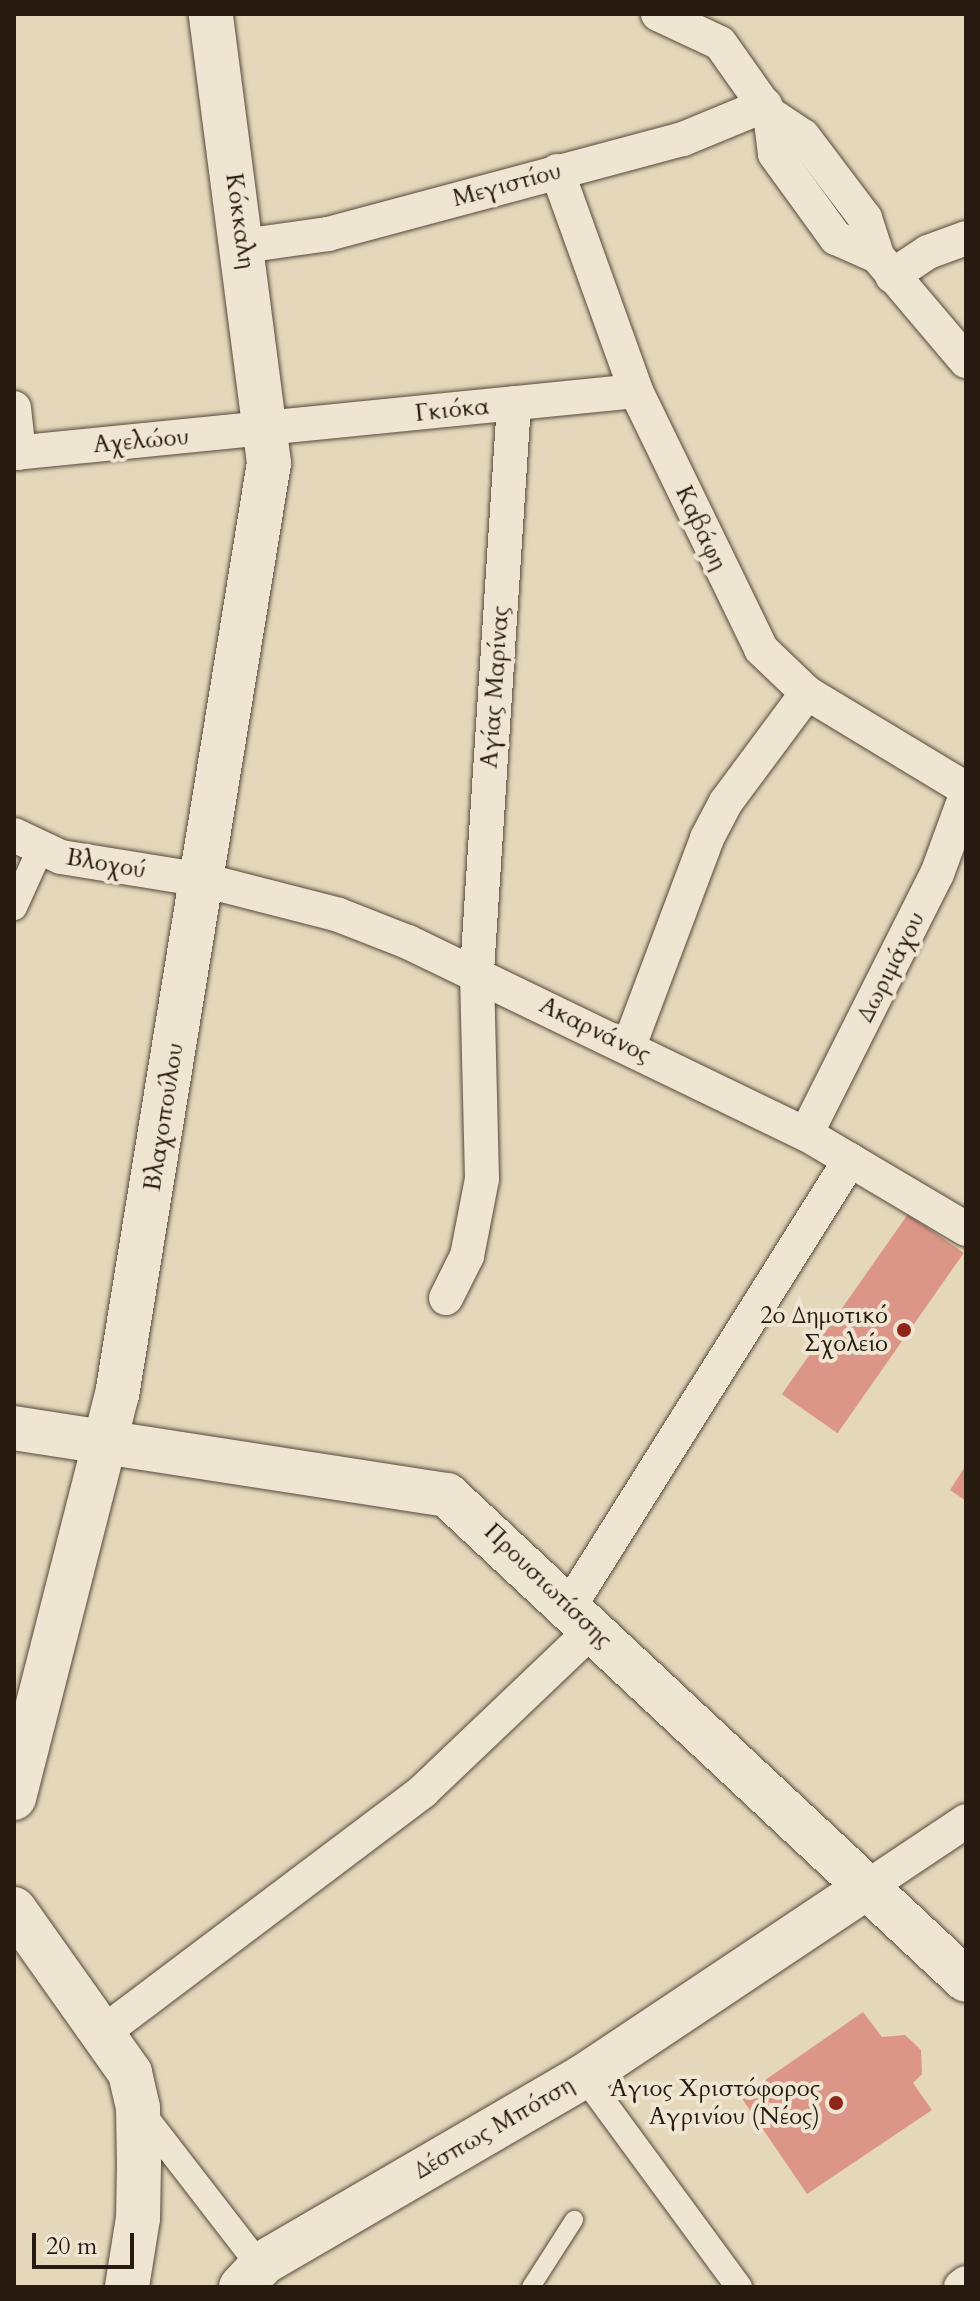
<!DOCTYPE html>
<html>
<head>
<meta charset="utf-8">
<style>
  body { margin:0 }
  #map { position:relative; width:980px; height:2301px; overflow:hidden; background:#e5d7ba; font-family:Cardo,serif }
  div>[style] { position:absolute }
  .building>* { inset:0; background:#db9687; transform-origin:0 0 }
  .roads { filter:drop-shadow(0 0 2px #56493b) drop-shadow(0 0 2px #56493b) }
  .service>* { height:18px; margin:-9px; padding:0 9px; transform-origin:9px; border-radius:9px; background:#eee5d2 }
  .pedestrian>* { height:26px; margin:-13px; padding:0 13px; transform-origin:13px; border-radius:13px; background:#eee5d2 }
  .minor>* { height:34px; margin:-17px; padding:0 17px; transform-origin:17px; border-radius:17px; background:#eee5d2 }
  .tertiary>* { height:44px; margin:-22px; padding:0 22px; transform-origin:22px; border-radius:22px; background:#eee5d2 }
  .secondary>* { height:44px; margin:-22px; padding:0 22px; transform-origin:22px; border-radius:22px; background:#eee5d2 }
  .dots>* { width:22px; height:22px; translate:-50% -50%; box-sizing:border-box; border:4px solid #eee5d2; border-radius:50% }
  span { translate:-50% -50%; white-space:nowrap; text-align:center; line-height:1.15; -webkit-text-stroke:8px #eee5d2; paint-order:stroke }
  .street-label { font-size:24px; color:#271a11 }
  .poi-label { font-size:24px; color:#271a11 }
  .right { translate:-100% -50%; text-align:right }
  .frame { position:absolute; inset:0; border:16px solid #271a11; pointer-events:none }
  .scale { position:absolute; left:32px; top:2233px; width:102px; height:36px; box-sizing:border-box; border:4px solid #271a11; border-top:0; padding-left:10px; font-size:24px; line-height:28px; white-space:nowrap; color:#271a11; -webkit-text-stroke:6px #eee5d2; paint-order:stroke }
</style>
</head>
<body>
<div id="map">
  <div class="building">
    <div style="left:908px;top:1214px;width:68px;height:220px;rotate:35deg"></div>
    <div style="clip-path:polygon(966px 1465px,966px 1501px,950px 1490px)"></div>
    <div style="clip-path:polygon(863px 2012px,882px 2037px,905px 2035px,921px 2050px,922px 2074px,913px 2083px,932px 2110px,807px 2194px,741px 2097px)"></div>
  </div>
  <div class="roads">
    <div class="service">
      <div style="left:531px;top:2287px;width:80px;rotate:-57.3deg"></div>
    </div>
    <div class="pedestrian">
      <div style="left:14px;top:907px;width:63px;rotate:-65.5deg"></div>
      <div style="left:584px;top:2076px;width:262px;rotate:53.7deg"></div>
      <div style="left:138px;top:2108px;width:200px;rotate:52.3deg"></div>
    </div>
    <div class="minor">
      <div style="left:658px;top:14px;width:68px;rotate:25.1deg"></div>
      <div style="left:720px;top:43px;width:87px;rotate:54.8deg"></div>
      <div style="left:770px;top:114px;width:40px;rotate:34deg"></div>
      <div style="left:803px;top:136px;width:103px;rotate:52.9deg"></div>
      <div style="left:865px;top:218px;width:40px;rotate:72deg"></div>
      <div style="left:877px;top:256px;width:138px;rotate:49.7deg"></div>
      <div style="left:770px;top:114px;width:40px;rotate:82.9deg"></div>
      <div style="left:775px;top:154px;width:104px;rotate:54deg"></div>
      <div style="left:836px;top:238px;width:45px;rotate:23.7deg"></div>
      <div style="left:557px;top:171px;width:234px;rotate:70.2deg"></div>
      <div style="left:636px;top:391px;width:287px;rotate:64.1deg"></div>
      <div style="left:761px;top:649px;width:64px;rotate:43.7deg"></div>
      <div style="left:807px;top:693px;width:186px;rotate:31.1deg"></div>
      <div style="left:243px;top:246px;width:86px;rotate:-8deg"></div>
      <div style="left:328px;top:234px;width:367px;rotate:-15deg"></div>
      <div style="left:683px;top:139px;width:89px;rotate:-22.5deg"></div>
      <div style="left:892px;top:276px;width:43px;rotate:-33.7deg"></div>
      <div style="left:928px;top:252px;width:40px;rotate:-20.2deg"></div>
      <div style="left:14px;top:408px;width:45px;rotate:83.7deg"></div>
      <div style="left:14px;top:453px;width:625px;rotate:-5.69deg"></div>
      <div style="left:14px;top:835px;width:52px;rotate:25.1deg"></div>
      <div style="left:61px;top:857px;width:144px;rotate:9.2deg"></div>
      <div style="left:203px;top:880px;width:140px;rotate:14.4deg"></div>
      <div style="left:339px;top:915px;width:74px;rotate:21.4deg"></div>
      <div style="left:408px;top:942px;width:442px;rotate:25.8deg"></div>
      <div style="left:806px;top:1134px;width:186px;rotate:30.7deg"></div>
      <div style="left:629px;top:1046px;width:222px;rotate:-69.4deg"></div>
      <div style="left:707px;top:838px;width:41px;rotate:-62.2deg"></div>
      <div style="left:726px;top:802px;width:136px;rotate:-53.4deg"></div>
      <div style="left:806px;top:1134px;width:291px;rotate:-63.3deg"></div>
      <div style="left:937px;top:874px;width:84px;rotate:-69.8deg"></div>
      <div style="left:446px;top:1298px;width:47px;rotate:-63.4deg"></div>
      <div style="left:467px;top:1256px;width:78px;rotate:-79deg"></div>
      <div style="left:482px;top:1179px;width:208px;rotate:-91.4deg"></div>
      <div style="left:477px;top:971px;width:569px;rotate:-86.27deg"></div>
      <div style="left:569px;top:1607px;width:528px;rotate:-57.85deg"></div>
      <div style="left:866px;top:1888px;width:120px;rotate:-33.8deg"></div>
      <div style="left:105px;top:2031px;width:398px;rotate:-37deg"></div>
      <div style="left:423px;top:1791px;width:235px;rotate:-43.6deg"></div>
      <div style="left:961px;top:2287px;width:6px;rotate:-39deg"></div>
    </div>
    <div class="tertiary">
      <div style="left:14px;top:1798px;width:416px;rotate:-75.7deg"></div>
      <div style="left:117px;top:1395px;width:944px;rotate:-80.74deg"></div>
      <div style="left:269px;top:463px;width:453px;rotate:-97.4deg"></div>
      <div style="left:14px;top:1909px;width:201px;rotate:54.7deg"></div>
      <div style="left:130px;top:2073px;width:36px;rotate:77deg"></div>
      <div style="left:138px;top:2108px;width:55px;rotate:89deg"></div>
      <div style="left:139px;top:2163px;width:55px;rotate:91deg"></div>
      <div style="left:138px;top:2218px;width:70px;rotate:99.1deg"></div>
      <div style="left:241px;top:2287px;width:33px;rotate:-47deg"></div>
      <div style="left:263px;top:2263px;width:371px;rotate:-30.2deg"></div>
      <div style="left:584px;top:2076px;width:339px;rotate:-33.7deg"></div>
    </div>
    <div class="secondary">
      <div style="left:14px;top:1428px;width:438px;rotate:8.8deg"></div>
      <div style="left:447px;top:1495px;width:710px;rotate:43.06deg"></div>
    </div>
  </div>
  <div class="dots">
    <div style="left:904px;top:1330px;background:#8f2418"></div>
    <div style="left:836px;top:2103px;background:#8f2418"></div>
  </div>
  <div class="street-label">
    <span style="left:507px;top:185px;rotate:-15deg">Μεγιστίου</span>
    <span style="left:240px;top:221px;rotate:82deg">Κόκκαλη</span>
    <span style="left:452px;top:410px;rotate:-6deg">Γκιόκα</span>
    <span style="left:141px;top:441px;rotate:-5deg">Αχελώου</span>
    <span style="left:701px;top:528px;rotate:65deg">Καβάφη</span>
    <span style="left:495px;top:687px;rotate:-86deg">Αγίας Μαρίνας</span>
    <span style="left:106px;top:864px;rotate:10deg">Βλοχού</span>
    <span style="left:891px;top:967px;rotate:-63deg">Δωριμάχου</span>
    <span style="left:595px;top:1030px;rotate:26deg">Ακαρνάνος</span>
    <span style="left:164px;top:1117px;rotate:-81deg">Βλαχοπούλου</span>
    <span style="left:548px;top:1586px;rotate:44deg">Προυσιωτίσσης</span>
    <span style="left:494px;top:2128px;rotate:-30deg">Δέσπως Μπότση</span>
  </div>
  <div class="poi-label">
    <span class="right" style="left:888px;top:1330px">2ο Δημοτικό<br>Σχολείο</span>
    <span class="right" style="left:820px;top:2103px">Αγιος Χριστόφορος<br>Αγρινίου (Νέος)</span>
  </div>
  <div class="frame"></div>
  <div class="scale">20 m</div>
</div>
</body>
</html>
